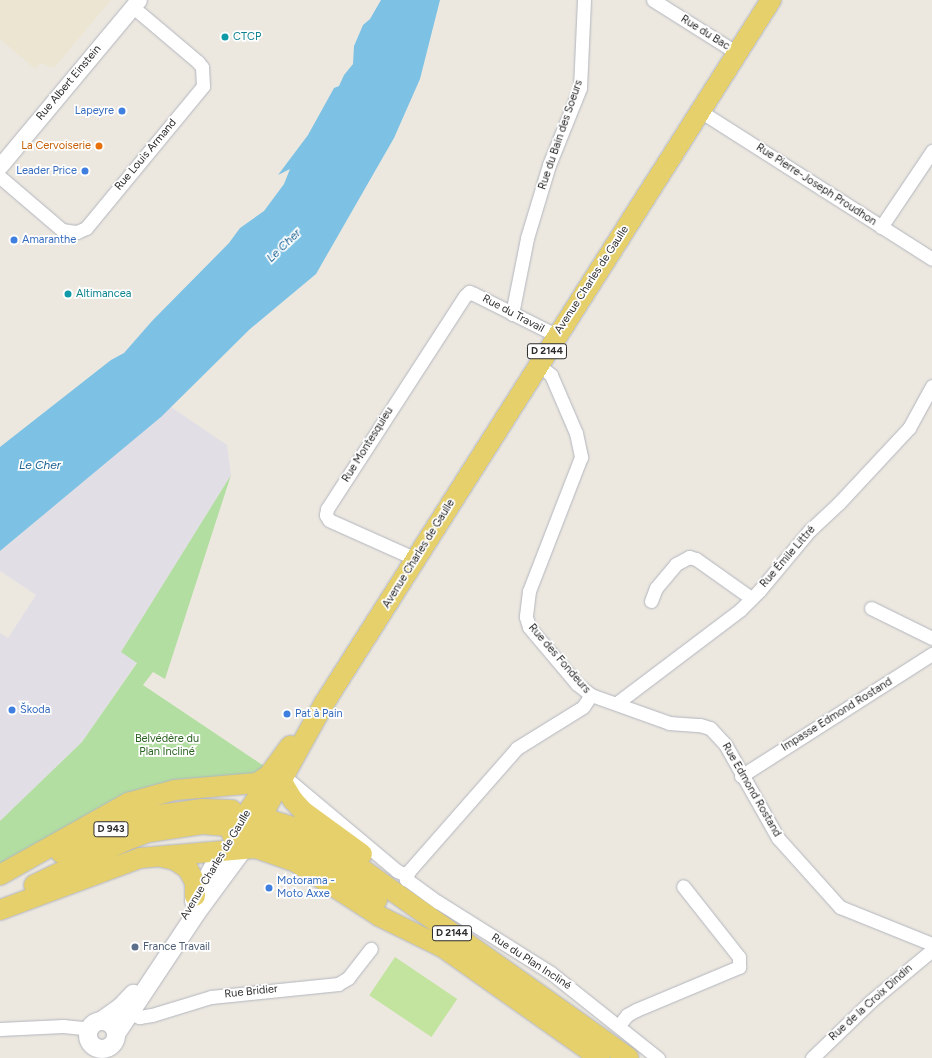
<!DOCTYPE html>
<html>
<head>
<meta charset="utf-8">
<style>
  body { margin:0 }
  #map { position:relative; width:932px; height:1058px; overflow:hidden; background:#ece8e0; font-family:Figtree,sans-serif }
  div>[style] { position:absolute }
  .industrial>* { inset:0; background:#e1dfe5 }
  .education>* { inset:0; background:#ece5d1 }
  .green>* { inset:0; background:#b2dea1 }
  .pitch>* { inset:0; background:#c2e49e; transform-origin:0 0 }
  .water>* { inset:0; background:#7dc2e4 }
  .roads { filter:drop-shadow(0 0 1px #b3b5be) drop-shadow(0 0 1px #b3b5be) }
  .minor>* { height:13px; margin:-6.5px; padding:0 6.5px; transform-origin:6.5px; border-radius:6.5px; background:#fff }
  .tertiary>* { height:16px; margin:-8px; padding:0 8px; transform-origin:8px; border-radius:8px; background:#fff }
  .secondary>* { height:18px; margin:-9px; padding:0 9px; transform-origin:9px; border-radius:9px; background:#fff }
  .secondary>.ring { margin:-9px; padding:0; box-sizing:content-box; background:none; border:18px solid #fff; border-radius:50% }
  .primary>* { height:20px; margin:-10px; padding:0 10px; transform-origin:10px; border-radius:10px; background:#e5d06c }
  .dots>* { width:11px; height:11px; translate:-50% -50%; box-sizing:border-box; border:2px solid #fff; border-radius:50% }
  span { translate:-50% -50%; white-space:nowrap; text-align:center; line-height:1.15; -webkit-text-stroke:3.5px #fff; paint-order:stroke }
  .shield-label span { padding:1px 3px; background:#fff; border:1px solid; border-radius:3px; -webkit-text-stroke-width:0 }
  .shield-label { font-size:10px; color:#2c2c2c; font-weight:700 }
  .street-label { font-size:11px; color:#2c2c2c }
  .culture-label { font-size:11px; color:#0d838f }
  .left { translate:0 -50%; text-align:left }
  .shop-label { font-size:11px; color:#366cbe }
  .right { translate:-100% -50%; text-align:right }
  .food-label { font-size:11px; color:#c56008 }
  .park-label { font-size:11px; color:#2b6321 }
  .service-label { font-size:11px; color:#4e5e75 }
  .water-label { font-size:12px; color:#1a6192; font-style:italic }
</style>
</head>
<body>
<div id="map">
  <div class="industrial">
    <div style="clip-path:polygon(171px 407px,227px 445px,231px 475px,121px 652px,137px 662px,82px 742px,0 821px,0 633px,8px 638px,36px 595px,0 571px,0 551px)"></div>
  </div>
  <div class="education">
    <div style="clip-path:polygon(0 0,111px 0,54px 68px,41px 63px,35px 69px,0 39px)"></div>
  </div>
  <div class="green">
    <div style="clip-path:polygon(231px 475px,165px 679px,153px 672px,143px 685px,267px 768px,235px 782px,198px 781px,0 868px,0 821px,82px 742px,137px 663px,121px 652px)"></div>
  </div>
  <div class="pitch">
    <div style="left:395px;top:957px;width:75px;height:46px;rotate:34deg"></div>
  </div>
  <div class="water">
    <div style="clip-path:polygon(381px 0,440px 0,420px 79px,394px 138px,316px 274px,250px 329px,161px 417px,0 551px,0 447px,111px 360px,124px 353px,152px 321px,229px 243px,240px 228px,264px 211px,284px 184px,290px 169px,278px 175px,308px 135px,334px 88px,339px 86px,344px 75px,353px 64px,354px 46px,363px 25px,370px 19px)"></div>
  </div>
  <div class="roads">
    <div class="minor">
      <div style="left:653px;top:0;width:99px;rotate:32.2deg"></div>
      <div style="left:700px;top:111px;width:275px;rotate:32.5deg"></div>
      <div style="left:0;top:177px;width:82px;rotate:40.5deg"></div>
      <div style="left:62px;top:230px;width:15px;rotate:8deg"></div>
      <div style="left:77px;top:232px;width:10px;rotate:-24deg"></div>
      <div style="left:86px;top:228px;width:184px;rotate:-50.5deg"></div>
      <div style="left:203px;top:86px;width:19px;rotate:-93deg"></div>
      <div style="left:202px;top:67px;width:6px;rotate:-129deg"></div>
      <div style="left:198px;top:62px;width:85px;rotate:-139.8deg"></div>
      <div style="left:881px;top:227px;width:92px;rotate:-56.1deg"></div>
      <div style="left:512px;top:314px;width:77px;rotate:-78.8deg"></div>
      <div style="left:527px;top:238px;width:76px;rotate:-73.2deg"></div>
      <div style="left:549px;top:165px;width:83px;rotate:-68.1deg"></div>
      <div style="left:580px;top:88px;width:88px;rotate:-87.4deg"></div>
      <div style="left:539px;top:365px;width:16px;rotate:40deg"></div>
      <div style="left:551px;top:375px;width:63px;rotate:66.7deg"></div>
      <div style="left:576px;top:433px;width:25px;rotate:78deg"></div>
      <div style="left:581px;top:457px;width:144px;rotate:111.2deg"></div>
      <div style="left:529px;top:591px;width:26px;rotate:97deg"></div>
      <div style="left:526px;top:617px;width:10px;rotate:73deg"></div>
      <div style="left:529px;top:627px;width:75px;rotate:49.9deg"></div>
      <div style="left:577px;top:684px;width:18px;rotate:38deg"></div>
      <div style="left:591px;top:695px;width:14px;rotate:124deg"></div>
      <div style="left:583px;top:707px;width:78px;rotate:148.2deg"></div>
      <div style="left:517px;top:748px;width:164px;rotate:131.3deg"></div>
      <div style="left:409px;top:871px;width:9px;rotate:111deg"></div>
      <div style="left:406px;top:879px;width:39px;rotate:36deg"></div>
      <div style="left:438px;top:902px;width:133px;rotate:32.1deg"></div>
      <div style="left:551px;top:973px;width:137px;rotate:38.5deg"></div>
      <div style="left:416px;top:559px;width:95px;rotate:-155.9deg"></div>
      <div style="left:329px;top:520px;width:6px;rotate:-121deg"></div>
      <div style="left:326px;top:515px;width:6px;rotate:-81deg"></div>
      <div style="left:327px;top:509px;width:254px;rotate:-57.1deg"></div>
      <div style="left:465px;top:296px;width:6px;rotate:-45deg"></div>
      <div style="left:469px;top:292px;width:5px;rotate:22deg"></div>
      <div style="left:474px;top:294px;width:92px;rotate:26.6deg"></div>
      <div style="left:651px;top:601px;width:14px;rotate:-69deg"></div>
      <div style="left:656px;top:588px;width:31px;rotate:-50deg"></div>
      <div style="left:676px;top:564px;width:15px;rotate:-28deg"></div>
      <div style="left:689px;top:557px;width:7px;rotate:16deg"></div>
      <div style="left:696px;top:559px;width:67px;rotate:35.3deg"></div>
      <div style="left:871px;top:608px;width:68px;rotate:26.2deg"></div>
      <div style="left:591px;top:695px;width:83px;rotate:19.7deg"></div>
      <div style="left:669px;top:723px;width:31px;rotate:4deg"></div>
      <div style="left:700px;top:725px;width:10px;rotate:17deg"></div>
      <div style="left:710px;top:728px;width:22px;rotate:47deg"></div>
      <div style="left:725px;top:744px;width:108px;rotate:60.6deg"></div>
      <div style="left:778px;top:838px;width:93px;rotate:48.1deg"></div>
      <div style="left:840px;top:907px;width:99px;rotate:21.9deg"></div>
      <div style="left:617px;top:703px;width:154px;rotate:-37.1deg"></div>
      <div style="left:740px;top:610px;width:27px;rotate:-45deg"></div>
      <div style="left:759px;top:591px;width:78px;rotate:-50.2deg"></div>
      <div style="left:809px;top:531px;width:41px;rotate:-43deg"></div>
      <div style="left:839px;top:503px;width:103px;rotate:-47deg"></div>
      <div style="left:909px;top:428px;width:48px;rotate:-61.3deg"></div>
      <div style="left:284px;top:771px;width:6px;rotate:81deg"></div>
      <div style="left:285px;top:777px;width:146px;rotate:40deg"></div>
      <div style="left:397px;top:871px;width:11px;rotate:22deg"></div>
      <div style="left:741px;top:776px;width:227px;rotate:-32.6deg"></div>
      <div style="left:124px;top:1010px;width:17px;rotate:25deg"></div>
      <div style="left:139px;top:1017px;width:13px;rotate:-9deg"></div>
      <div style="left:152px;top:1015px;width:62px;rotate:-17deg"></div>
      <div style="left:211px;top:997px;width:128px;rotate:-5.8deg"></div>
      <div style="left:338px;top:984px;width:12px;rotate:-31deg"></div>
      <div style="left:348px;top:978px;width:37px;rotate:-52deg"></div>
      <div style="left:619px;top:1025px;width:13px;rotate:-51deg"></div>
      <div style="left:627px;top:1015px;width:10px;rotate:-29deg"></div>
      <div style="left:636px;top:1010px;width:112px;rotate:-22.7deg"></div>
      <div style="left:739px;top:967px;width:10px;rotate:-90deg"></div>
      <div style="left:739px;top:957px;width:90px;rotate:-128.3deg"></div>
      <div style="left:0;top:1029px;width:63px;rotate:-2.7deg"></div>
      <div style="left:63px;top:1026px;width:27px;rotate:6deg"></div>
      <div style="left:812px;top:1058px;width:82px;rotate:-44deg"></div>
      <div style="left:871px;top:1001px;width:80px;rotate:-39.9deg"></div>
    </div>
    <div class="tertiary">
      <div style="left:0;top:167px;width:217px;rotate:-50.2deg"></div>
    </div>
    <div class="secondary">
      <div style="left:194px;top:901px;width:55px;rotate:-60.6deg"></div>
      <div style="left:101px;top:1021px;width:24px;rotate:-35deg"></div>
      <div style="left:121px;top:1007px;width:18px;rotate:-47deg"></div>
      <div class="ring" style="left:88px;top:1021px;width:10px;height:10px"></div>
      <div style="left:116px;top:1034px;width:146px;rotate:-56.4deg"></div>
      <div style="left:197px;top:912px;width:79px;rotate:-53.7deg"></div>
    </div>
    <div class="primary">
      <div style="left:282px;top:782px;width:21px;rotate:59deg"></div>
      <div style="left:293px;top:800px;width:15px;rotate:48deg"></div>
      <div style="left:303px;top:811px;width:73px;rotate:36.1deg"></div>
      <div style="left:270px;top:820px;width:27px;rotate:17deg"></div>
      <div style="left:296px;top:828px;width:33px;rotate:27deg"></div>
      <div style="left:325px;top:843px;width:372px;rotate:35.3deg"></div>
      <div style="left:232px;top:835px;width:73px;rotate:-55.7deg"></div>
      <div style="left:265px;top:835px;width:23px;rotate:20deg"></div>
      <div style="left:287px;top:843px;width:33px;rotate:27deg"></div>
      <div style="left:316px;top:858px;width:74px;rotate:34.5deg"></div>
      <div style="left:244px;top:848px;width:167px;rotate:-61deg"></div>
      <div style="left:325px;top:702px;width:832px;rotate:-57.57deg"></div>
      <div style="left:61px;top:853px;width:66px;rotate:-25deg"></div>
      <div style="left:121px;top:825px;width:24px;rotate:-19deg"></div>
      <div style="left:144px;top:817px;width:59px;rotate:-7.9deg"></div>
      <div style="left:202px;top:809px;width:30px;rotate:2deg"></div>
      <div style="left:162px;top:857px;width:13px;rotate:13deg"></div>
      <div style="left:175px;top:860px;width:16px;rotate:35deg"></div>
      <div style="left:188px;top:869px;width:15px;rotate:62deg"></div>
      <div style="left:195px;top:882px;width:14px;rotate:90deg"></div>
      <div style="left:0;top:875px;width:147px;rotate:-29.4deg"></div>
      <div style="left:128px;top:803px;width:49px;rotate:-15.5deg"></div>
      <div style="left:175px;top:790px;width:82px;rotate:-4.9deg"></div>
      <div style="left:257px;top:783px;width:14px;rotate:-34deg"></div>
      <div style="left:269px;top:775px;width:36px;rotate:-54deg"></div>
      <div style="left:34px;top:885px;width:101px;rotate:-25.8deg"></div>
      <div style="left:125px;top:841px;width:26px;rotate:-21deg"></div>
      <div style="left:149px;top:832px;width:55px;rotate:-8.4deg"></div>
      <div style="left:203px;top:824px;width:23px;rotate:5deg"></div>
      <div style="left:0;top:910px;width:149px;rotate:-20.4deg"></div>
      <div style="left:140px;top:858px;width:116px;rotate:-4.9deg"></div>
      <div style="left:256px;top:848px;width:42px;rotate:19.3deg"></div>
      <div style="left:296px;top:862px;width:99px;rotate:33deg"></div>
      <div style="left:379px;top:916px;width:72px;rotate:26.2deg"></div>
      <div style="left:434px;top:941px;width:203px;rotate:35.2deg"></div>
    </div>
  </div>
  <div class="dots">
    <div style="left:225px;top:37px;background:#0f9aa8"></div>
    <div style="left:122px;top:111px;background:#3f7fe0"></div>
    <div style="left:99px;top:146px;background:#e8710a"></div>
    <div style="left:85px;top:171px;background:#3f7fe0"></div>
    <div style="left:14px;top:240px;background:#3f7fe0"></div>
    <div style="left:68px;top:294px;background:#0f9aa8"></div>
    <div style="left:12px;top:710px;background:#3f7fe0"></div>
    <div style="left:287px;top:714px;background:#3f7fe0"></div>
    <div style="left:269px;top:888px;background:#3f7fe0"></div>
    <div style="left:135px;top:947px;background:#5c6f8a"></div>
  </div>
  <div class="shield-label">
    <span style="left:547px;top:351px">D 2144</span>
    <span style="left:111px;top:829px">D 943</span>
    <span style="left:452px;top:933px">D 2144</span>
  </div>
  <div class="street-label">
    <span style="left:705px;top:33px;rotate:32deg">Rue du Bac</span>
    <span style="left:69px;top:83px;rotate:-50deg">Rue Albert Einstein</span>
    <span style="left:561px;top:135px;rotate:-71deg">Rue du Bain des Soeurs</span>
    <span style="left:146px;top:155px;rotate:-50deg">Rue Louis Armand</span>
    <span style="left:816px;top:185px;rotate:33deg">Rue Pierre-Joseph Proudhon</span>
    <span style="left:592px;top:280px;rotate:-57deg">Avenue Charles de Gaulle</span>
    <span style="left:513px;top:314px;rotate:28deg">Rue du Travail</span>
    <span style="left:368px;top:445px;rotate:-58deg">Rue Montesquieu</span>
    <span style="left:419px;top:554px;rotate:-58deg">Avenue Charles de Gaulle</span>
    <span style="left:788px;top:557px;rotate:-49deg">Rue Émile Littré</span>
    <span style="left:559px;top:659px;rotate:49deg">Rue des Fondeurs</span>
    <span style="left:837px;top:715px;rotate:-32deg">Impasse Edmond Rostand</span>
    <span style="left:751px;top:790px;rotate:60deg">Rue Edmond Rostand</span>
    <span style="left:216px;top:865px;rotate:-59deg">Avenue Charles de Gaulle</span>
    <span style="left:531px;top:962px;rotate:33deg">Rue du Plan Incliné</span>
    <span style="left:251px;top:992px;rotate:-6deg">Rue Bridier</span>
    <span style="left:871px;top:1003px;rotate:-42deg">Rue de la Croix Dindin</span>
  </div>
  <div class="culture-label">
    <span class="left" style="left:233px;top:37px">CTCP</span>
    <span class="left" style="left:76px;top:294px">Altimancea</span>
  </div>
  <div class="shop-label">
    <span class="right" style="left:114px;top:111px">Lapeyre</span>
    <span class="right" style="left:77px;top:171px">Leader Price</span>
    <span class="left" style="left:22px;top:240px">Amaranthe</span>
    <span class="left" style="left:20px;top:710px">Škoda</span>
    <span class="left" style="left:295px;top:714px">Pat à Pain</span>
    <span class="left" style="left:277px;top:888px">Motorama -<br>Moto Axxe</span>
  </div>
  <div class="food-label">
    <span class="right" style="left:91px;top:146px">La Cervoiserie</span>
  </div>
  <div class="park-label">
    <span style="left:167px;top:746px">Belvédère du<br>Plan Incliné</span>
  </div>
  <div class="service-label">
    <span class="left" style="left:143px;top:947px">France Travail</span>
  </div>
  <div class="water-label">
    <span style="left:284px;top:246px;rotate:-44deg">Le Cher</span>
    <span style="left:40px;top:466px">Le Cher</span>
  </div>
</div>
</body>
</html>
